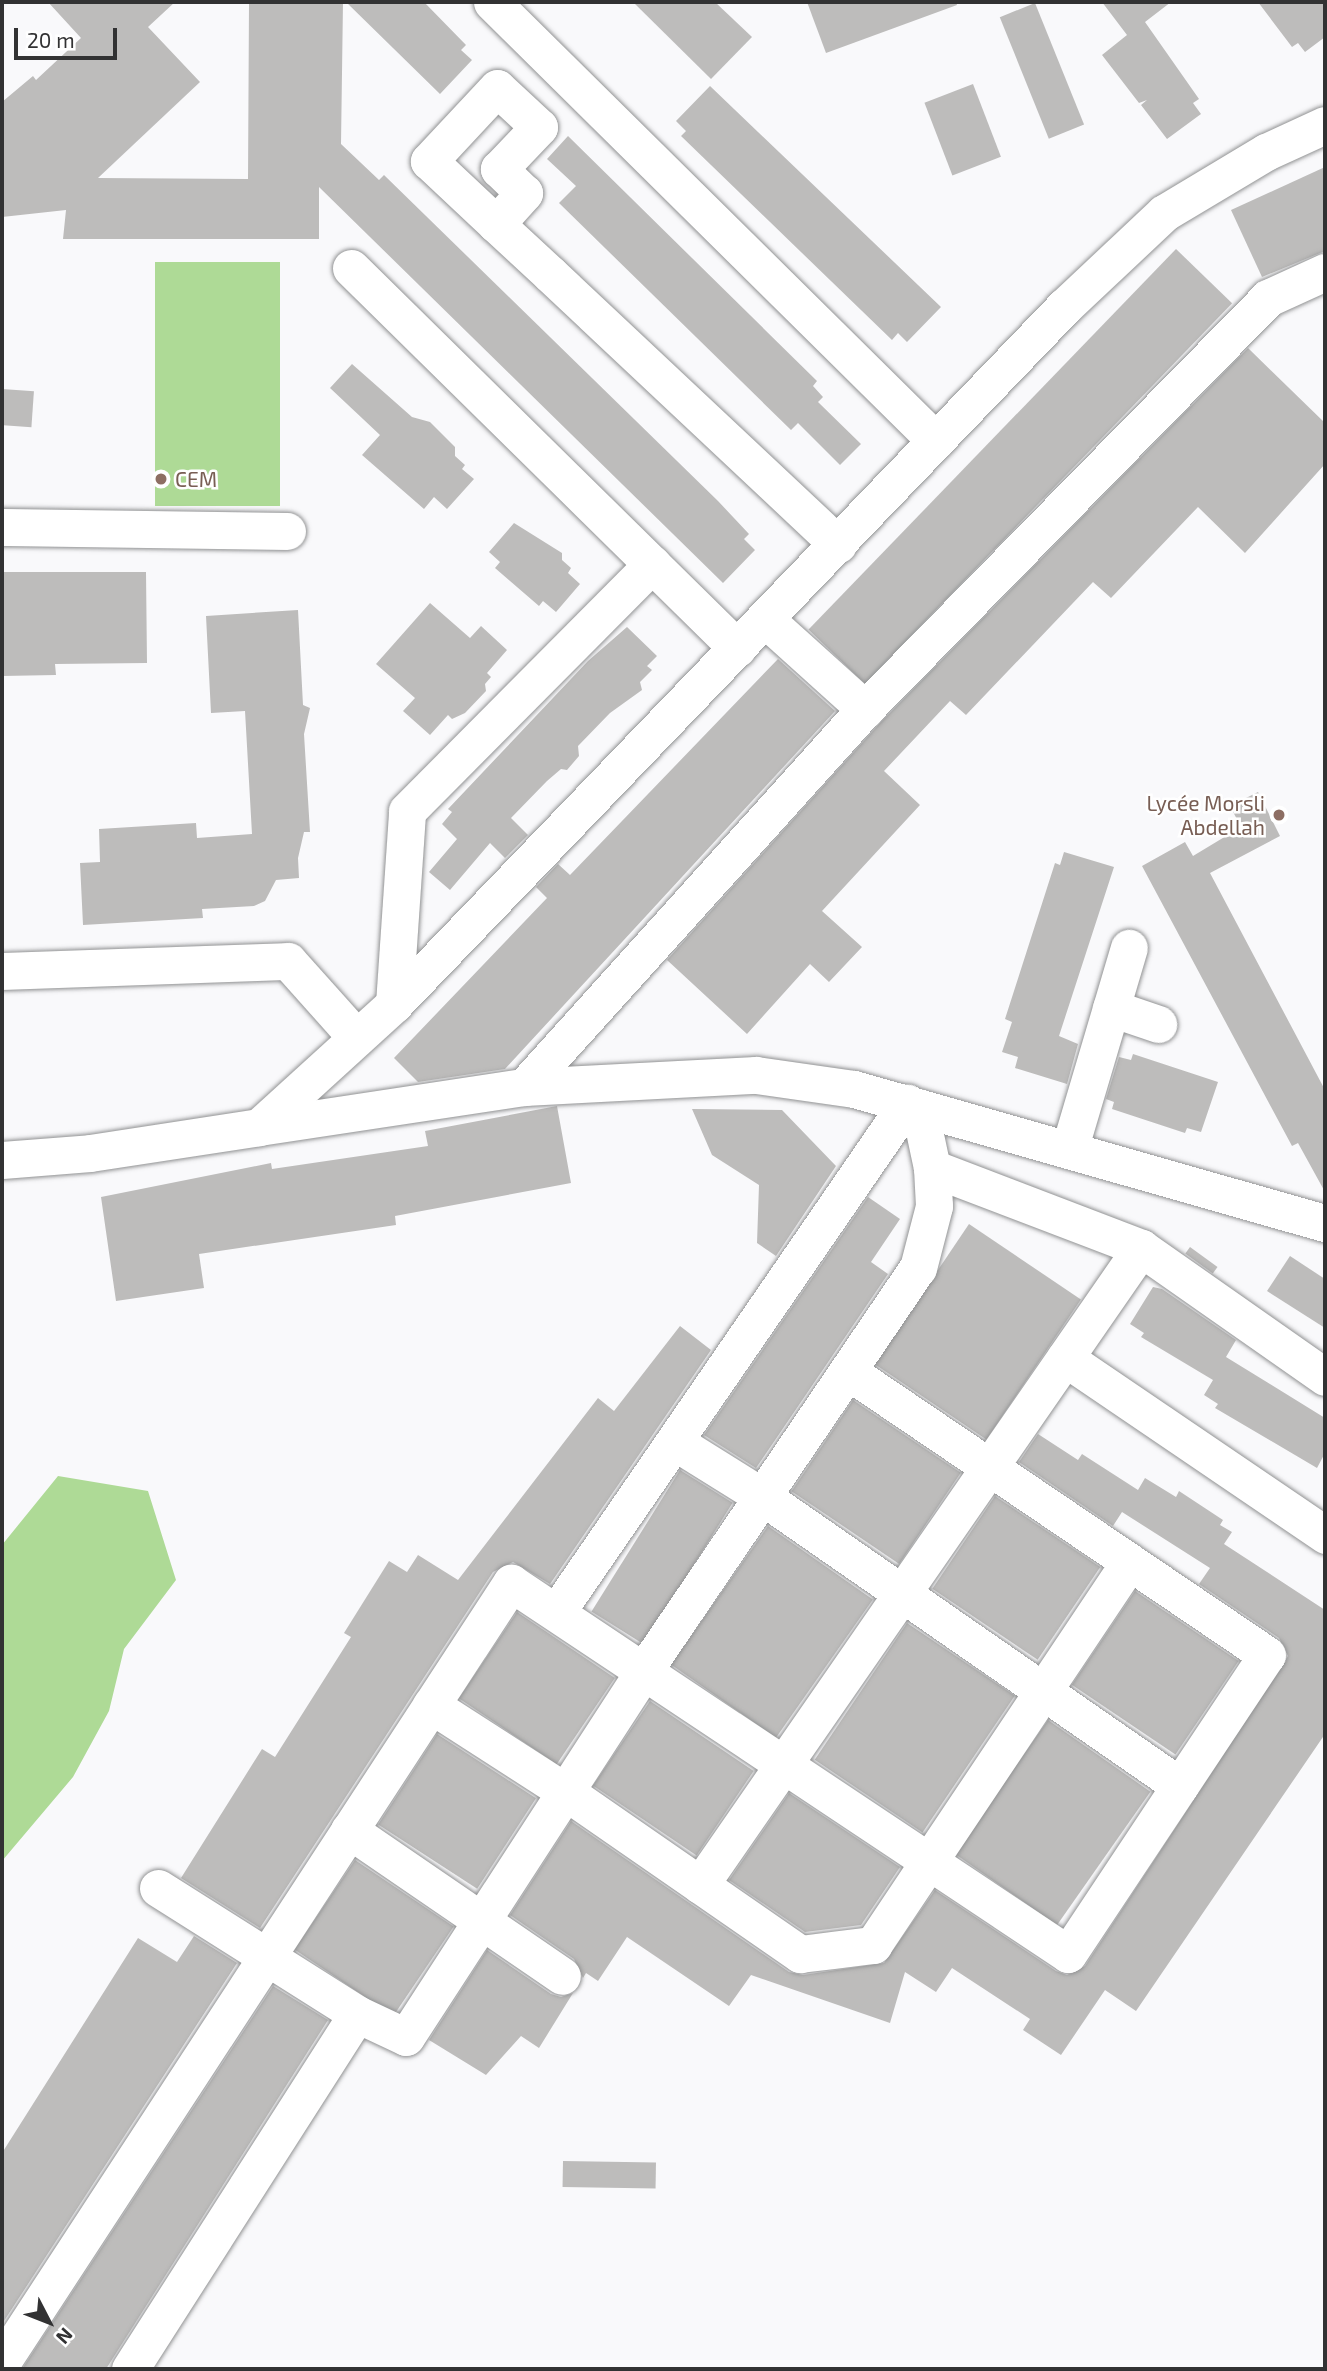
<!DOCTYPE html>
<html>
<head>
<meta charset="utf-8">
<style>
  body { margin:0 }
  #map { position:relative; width:1327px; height:2371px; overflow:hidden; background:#f9f9fb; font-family:"Exo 2",sans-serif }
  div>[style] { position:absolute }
  .green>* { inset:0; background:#aeda96; transform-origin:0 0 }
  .building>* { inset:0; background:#bdbcbb; transform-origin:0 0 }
  .roads { filter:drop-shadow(0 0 2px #919293) drop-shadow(0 0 2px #919293) }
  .minor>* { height:37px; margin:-18.5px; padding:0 18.5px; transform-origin:18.5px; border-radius:18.5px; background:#fff }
  .dots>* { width:19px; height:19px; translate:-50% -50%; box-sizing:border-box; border:4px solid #fff; border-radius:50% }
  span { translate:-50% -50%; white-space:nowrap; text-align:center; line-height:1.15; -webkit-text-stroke:5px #fff; paint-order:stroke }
  .education-label { font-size:21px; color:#785e54 }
  .left { translate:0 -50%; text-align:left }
  .right { translate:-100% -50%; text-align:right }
  .frame { position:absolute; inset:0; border:4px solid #323233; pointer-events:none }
  .north { position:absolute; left:14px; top:2287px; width:70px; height:70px; -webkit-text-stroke:5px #fff; paint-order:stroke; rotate:132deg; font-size:19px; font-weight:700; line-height:28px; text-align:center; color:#323233 }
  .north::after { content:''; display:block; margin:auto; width:24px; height:32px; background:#323233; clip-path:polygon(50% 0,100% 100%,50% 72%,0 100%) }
  .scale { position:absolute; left:14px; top:28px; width:103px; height:32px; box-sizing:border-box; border:4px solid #323233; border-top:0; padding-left:9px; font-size:21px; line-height:24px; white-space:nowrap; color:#323233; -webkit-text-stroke:5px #fff; paint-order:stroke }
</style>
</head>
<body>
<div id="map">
  <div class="green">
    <div style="left:280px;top:262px;width:244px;height:125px;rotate:90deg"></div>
    <div style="clip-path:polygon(58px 1476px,148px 1491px,176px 1580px,124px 1649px,109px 1711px,73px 1777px,2px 1861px,2px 1545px)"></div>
  </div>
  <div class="building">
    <div style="clip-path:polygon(48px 2px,175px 2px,148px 27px,200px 82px,98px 178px,248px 179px,249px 2px,343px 2px,341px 144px,379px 180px,384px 175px,718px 501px,749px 534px,744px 539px,755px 550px,723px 583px,319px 187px,319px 239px,63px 239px,66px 210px,2px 217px,2px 102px,33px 76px,36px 80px,81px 38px)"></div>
    <div style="clip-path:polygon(346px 2px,424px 2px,466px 45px,461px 50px,472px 60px,440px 94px)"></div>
    <div style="clip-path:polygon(633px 2px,715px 2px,752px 37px,711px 79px)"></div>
    <div style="clip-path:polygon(807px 2px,956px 2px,957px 5px,826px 53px)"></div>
    <div style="clip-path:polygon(1102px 2px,1171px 2px,1145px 22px,1199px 99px,1193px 103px,1201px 114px,1167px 139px,1141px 105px,1147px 100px,1139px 103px,1102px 55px,1127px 35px)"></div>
    <div style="clip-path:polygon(1258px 2px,1325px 2px,1325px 37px,1305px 52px,1298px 43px,1292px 47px)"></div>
    <div style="left:1035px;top:3px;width:131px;height:38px;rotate:68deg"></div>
    <div style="left:973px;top:84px;width:78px;height:52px;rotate:69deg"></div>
    <div style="clip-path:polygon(710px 86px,941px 307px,907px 342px,898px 333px,892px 340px,681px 136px,686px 131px,676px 121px)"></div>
    <div style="clip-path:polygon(568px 136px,817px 381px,813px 386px,823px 397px,818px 402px,861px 444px,840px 465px,798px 423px,791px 430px,559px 203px,576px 186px,547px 159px)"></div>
    <div style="clip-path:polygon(1325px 167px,1325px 251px,1262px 277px,1231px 210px)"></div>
    <div style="left:1176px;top:249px;width:78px;height:529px;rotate:44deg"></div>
    <div style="clip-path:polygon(1248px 348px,1325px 423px,1325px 464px,1245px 553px,1198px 507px,1111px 598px,1093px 582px,966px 715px,950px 701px,884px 771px,920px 805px,822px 911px,862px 947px,829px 982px,810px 964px,747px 1034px,667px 960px,880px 723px)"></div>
    <div style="clip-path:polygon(352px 364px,412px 417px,430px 422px,455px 447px,455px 456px,465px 465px,462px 469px,474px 479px,447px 509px,434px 497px,424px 509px,362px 455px,380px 435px,330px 388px)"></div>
    <div style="left:2px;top:389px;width:32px;height:36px;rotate:4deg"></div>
    <div style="clip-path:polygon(514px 523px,562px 553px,562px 560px,571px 568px,568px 573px,580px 584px,556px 612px,543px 601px,539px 606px,495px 568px,500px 562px,489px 552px)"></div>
    <div style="clip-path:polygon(2px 572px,146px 572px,147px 663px,55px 664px,56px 675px,2px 676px)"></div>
    <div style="clip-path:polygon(430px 603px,470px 638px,481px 626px,507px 650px,487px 673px,491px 677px,485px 684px,486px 691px,465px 713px,452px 719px,448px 715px,430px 735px,403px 711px,415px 698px,376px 664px)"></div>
    <div style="clip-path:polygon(298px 610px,303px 705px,310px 708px,304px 734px,310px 832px,304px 832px,298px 858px,299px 878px,276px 880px,265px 901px,254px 906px,202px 909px,203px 918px,83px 925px,80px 863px,100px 862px,99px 829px,196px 823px,197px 838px,252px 834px,245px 711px,211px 713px,206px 616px)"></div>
    <div style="clip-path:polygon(627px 627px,657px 656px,647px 666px,652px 670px,640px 682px,642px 690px,610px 713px,578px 746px,579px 756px,567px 770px,561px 769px,547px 781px,511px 818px,528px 835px,505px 858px,490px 843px,450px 890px,429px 872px,457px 839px,442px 824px,452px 812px,448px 809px,588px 661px)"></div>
    <div style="clip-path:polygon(778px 659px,835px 711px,505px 1069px,418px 1082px,394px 1058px,547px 898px,536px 887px,558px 864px,570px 875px)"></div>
    <div style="clip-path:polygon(1258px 792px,1280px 836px,1210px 873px,1325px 1090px,1325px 1192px,1298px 1143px,1292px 1146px,1142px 866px,1185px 842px,1193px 856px,1241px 827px,1230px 806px)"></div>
    <div style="clip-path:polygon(1064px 852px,1114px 867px,1059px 1036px,1078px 1044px,1067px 1084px,1015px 1068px,1018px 1057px,1002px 1052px,1012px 1022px,1005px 1019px,1055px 863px,1060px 865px)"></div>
    <div style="clip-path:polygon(1133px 1054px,1218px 1082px,1201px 1132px,1187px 1128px,1185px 1133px,1112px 1109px,1114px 1102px,1106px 1099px,1119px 1057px,1131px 1060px)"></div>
    <div style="clip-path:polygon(557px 1106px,571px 1183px,395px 1216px,396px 1225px,199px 1254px,204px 1288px,116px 1301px,101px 1197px,271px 1163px,272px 1169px,428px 1146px,425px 1131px)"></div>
    <div style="clip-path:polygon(692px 1109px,782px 1110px,836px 1166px,776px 1256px,757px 1243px,759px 1185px,712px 1155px)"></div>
    <div style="clip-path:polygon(868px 1197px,900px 1219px,871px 1262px,888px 1274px,756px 1468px,704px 1435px)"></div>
    <div style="left:969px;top:1224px;width:135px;height:169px;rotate:34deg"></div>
    <div style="left:1190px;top:1247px;width:34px;height:8px;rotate:36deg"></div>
    <div style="clip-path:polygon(1290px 1256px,1325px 1279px,1325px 1328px,1267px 1291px)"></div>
    <div style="clip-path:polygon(1153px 1287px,1162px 1289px,1236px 1340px,1226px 1357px,1325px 1418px,1325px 1453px,1317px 1468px,1215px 1408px,1218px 1404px,1204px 1395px,1213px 1380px,1141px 1337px,1144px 1333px,1130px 1324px)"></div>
    <div style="clip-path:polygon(680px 1326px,711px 1350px,550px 1584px,513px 1562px,493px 1572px,260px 1928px,181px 1878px,262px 1749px,275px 1757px,351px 1637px,344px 1633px,389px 1561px,407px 1572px,418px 1555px,458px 1580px,598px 1398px,614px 1411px)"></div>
    <div style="left:853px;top:1400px;width:130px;height:110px;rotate:34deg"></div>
    <div style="clip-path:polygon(1038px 1434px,1078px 1460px,1082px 1454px,1138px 1490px,1145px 1478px,1176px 1497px,1179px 1491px,1223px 1520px,1220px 1525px,1232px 1532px,1224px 1544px,1325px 1610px,1325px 1734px,1136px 2011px,1105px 1990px,1061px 2055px,1023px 2030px,1030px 2019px,952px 1968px,936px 1992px,905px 1972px,890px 2023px,751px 1975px,729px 2006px,627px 1937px,598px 1981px,586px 1973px,583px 1978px,574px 1959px,510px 1915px,571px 1821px,789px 1972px,803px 1975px,884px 1963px,935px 1890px,1056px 1971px,1067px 1975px,1085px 1966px,1288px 1656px,1279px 1638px,1199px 1584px,1210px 1568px,1122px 1512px,1113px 1526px,1019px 1462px)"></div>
    <div style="left:680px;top:1470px;width:62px;height:167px;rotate:32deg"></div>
    <div style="left:995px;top:1496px;width:127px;height:112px;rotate:34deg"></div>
    <div style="left:768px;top:1526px;width:128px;height:169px;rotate:35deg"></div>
    <div style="left:1135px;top:1591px;width:125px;height:113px;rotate:34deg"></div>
    <div style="left:517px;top:1612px;width:118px;height:104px;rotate:34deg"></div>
    <div style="left:907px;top:1623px;width:130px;height:165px;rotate:34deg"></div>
    <div style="left:650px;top:1701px;width:125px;height:102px;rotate:34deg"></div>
    <div style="left:1048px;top:1720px;width:125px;height:163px;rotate:35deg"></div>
    <div style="left:437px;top:1734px;width:118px;height:108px;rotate:33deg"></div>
    <div style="clip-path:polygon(789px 1793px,900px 1867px,861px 1925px,805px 1932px,729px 1880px)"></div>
    <div style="left:355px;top:1860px;width:119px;height:108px;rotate:34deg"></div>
    <div style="clip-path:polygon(194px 1936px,237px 1963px,2px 2324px,2px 2153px,138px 1938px,177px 1962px)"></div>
    <div style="clip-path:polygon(487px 1950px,551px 1994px,561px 1997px,573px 1993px,539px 2048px,521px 2036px,486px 2075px,429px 2040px)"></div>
    <div style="clip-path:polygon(273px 1986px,328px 2020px,106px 2369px,22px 2369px)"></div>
    <div style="left:563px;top:2161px;width:93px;height:26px;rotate:1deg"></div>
  </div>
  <div class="roads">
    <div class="minor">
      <div style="left:492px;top:2px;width:624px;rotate:44.68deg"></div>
      <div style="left:496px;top:224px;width:42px;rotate:-47.9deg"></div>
      <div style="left:524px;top:193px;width:35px;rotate:-136deg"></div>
      <div style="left:499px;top:169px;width:58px;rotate:-46.4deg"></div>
      <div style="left:539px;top:127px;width:57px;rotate:-137.1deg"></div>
      <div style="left:497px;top:88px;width:100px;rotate:133deg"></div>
      <div style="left:429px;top:161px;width:92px;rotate:43.2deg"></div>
      <div style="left:496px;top:224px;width:74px;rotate:42.8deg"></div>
      <div style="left:550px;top:274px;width:395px;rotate:43.2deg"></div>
      <div style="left:351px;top:268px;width:542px;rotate:44.55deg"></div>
      <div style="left:2px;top:527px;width:285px;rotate:0.8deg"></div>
      <div style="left:765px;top:619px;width:135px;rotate:42deg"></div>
      <div style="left:2px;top:971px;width:286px;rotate:-2deg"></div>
      <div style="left:288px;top:961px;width:101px;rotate:48.2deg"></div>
      <div style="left:394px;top:1004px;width:193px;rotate:-86.1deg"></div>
      <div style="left:407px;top:811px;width:348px;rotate:-45.2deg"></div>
      <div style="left:1111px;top:1008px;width:50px;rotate:18.8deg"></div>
      <div style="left:524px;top:1087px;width:509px;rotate:-47.95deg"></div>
      <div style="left:865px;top:709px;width:576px;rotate:-45.56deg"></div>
      <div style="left:1268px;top:298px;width:63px;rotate:-24.5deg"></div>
      <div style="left:259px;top:1127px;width:268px;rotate:-8.6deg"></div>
      <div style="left:524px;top:1087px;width:232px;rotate:-3deg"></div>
      <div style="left:756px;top:1075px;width:99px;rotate:8.1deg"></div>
      <div style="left:854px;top:1089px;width:490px;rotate:15.9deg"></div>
      <div style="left:1069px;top:1150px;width:211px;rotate:-73.5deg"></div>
      <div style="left:2px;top:1160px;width:88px;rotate:-4.5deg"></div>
      <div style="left:90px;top:1153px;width:171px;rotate:-8.7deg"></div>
      <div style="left:259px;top:1127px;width:183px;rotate:-42.3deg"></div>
      <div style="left:394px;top:1004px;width:967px;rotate:-46.13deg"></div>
      <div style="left:1064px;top:307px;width:137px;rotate:-43.2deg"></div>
      <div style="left:1164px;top:213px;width:119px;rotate:-30.9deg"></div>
      <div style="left:1266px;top:152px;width:65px;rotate:-24.6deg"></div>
      <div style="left:932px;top:1168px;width:224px;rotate:20.9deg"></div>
      <div style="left:1141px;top:1248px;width:225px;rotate:35deg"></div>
      <div style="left:1065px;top:1358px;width:315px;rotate:34.2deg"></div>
      <div style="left:675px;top:1442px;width:104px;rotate:32deg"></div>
      <div style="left:763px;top:1497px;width:507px;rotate:34.72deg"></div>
      <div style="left:558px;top:1610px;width:616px;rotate:-55.46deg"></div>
      <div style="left:431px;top:1705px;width:161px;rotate:32.8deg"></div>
      <div style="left:566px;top:1792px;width:285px;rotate:34.7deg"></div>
      <div style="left:800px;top:1954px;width:74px;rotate:-7deg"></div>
      <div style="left:873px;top:1945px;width:461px;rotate:-56.2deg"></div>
      <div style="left:349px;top:1830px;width:258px;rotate:34.4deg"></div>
      <div style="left:700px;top:1885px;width:775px;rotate:-55.3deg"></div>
      <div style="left:158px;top:1888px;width:236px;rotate:32.3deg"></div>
      <div style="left:357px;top:2014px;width:54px;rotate:25.1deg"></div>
      <div style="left:406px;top:2037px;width:439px;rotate:-57deg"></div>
      <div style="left:645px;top:1669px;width:485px;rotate:-55.8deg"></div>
      <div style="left:918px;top:1268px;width:64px;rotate:-75.5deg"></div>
      <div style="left:934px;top:1206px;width:38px;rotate:-93deg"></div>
      <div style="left:932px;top:1168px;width:62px;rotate:-102deg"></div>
      <div style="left:2px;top:2362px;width:931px;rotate:-56.84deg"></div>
      <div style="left:511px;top:1583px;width:669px;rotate:33.67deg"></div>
      <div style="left:1068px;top:1954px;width:359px;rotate:-56.4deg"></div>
      <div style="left:1267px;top:1655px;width:505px;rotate:-145.9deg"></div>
      <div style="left:130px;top:2369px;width:421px;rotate:-57.4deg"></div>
    </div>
  </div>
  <div class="dots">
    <div style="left:161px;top:479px;background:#8d6e63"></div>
    <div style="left:1279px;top:815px;background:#8d6e63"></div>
  </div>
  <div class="education-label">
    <span class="left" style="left:175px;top:479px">CEM</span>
    <span class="right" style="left:1265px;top:815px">Lycée Morsli<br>Abdellah</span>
  </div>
  <div class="frame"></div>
  <div class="north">N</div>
  <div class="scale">20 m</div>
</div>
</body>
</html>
